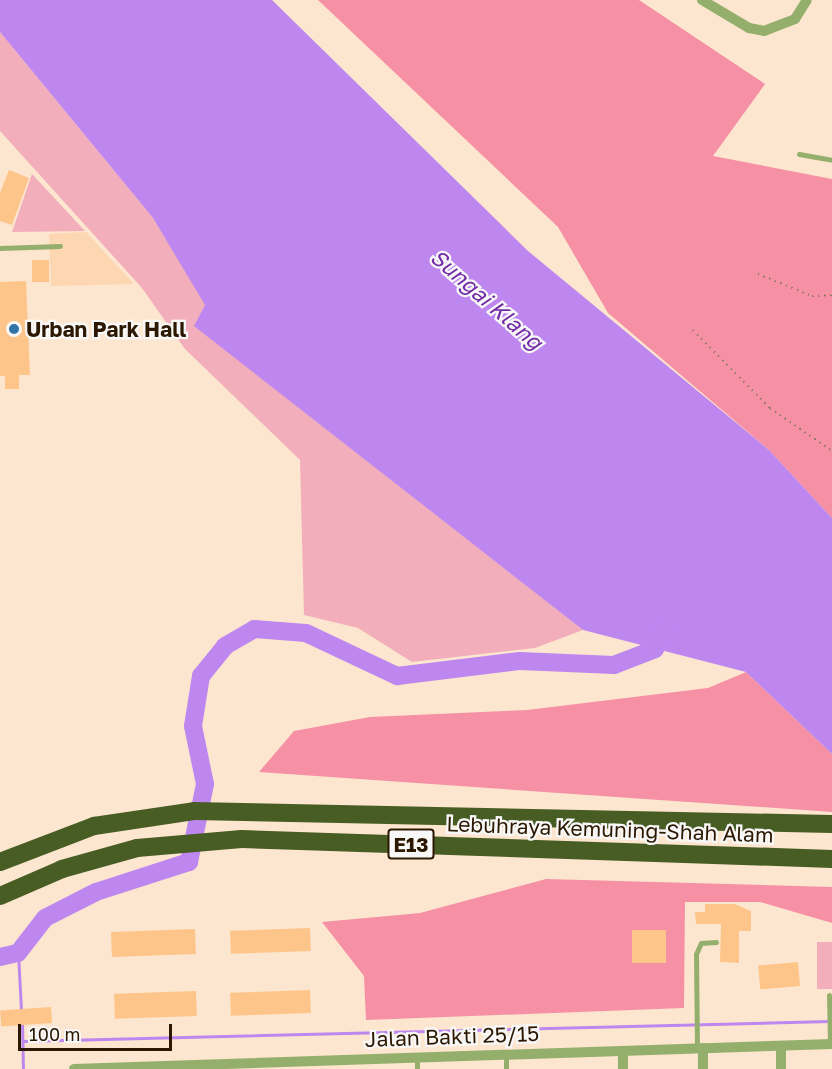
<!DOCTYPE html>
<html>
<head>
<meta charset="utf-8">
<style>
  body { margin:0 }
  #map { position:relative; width:832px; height:1069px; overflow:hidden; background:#fde6cf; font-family:"Golos Text",sans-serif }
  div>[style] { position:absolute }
  .built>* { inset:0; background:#fdd7b1 }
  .green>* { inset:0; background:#f2aeba; transform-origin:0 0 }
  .forest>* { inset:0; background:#f690a5 }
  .water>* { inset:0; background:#be87f0 }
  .stream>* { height:3px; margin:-1.5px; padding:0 1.5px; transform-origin:1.5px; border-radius:1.5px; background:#be87f0 }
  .river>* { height:18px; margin:-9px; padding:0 9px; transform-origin:9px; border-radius:9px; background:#be87f0 }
  .building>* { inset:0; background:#fec58b; transform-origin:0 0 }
  .path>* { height:1.5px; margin-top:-0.75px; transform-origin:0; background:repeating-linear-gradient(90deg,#8f7962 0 1.5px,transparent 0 6px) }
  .lane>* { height:5px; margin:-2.5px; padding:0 2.5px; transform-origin:2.5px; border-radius:2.5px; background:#94af6b }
  .street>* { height:10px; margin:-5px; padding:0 5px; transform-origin:5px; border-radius:5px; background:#94af6b }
  .highway>* { height:18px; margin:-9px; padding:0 9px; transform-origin:9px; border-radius:9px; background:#485d24 }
  .dots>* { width:16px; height:16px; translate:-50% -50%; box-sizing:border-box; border:3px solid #f8f8f8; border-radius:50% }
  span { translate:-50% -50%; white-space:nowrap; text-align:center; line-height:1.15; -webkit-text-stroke:4.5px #f8f8f8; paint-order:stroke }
  .shield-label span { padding:2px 4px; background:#f8f8f8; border:2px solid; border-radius:4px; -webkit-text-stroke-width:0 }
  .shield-label { font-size:20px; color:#2c1801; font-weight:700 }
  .poi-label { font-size:21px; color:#2c1801; font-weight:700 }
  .left { translate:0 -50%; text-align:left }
  .street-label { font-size:21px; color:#2c1801 }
  .water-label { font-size:22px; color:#732ca6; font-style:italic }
  .scale { position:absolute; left:18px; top:1024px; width:154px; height:27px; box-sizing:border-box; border:3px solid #2c1801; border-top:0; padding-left:8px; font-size:18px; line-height:21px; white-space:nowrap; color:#2c1801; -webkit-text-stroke:4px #f8f8f8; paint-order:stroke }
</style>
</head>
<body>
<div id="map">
  <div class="built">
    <div style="clip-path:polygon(86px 232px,134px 284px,51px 286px,49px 234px)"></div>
  </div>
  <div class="green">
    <div style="clip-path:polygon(0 32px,153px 218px,206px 305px,195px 326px,583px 630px,535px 648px,412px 662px,358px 628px,304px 615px,300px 460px,185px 349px,142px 288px,0 131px)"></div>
    <div style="clip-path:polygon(32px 174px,85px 231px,12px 232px)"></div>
    <div style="left:817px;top:942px;width:15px;height:47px"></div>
  </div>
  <div class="forest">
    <div style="clip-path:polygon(318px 0,639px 0,765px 84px,713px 156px,832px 179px,832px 518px,769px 450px,608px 313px,558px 227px)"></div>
    <div style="clip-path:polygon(746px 672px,832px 754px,832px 812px,259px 772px,294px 731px,370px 717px,527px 710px,708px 688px)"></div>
    <div style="clip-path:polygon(546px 879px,832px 887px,832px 923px,760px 902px,685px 902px,684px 1008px,366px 1020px,364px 976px,322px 922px,420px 913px)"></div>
  </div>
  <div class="water">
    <div style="clip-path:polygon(0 0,272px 0,528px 251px,769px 450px,832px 518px,832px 754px,746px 672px,583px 630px,194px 326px,205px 305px,153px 218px,0 32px)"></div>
  </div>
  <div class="stream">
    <div style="left:18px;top:953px;width:57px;rotate:87deg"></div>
    <div style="left:22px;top:1023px;width:46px;rotate:88.8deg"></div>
    <div style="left:23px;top:1041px;width:807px;rotate:-1.42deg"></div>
  </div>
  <div class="river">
    <div style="left:0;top:957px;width:18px;rotate:-13deg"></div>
    <div style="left:18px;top:953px;width:44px;rotate:-52.4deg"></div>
    <div style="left:45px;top:918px;width:57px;rotate:-27deg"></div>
    <div style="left:96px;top:892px;width:98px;rotate:-17.9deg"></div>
    <div style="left:189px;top:862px;width:80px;rotate:-78.4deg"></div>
    <div style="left:205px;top:784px;width:59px;rotate:-101.7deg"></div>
    <div style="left:193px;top:726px;width:51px;rotate:-80.9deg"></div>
    <div style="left:201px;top:676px;width:38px;rotate:-51deg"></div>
    <div style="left:225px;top:646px;width:34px;rotate:-30deg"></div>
    <div style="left:254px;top:629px;width:52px;rotate:4.4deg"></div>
    <div style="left:306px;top:633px;width:101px;rotate:25.3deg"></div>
    <div style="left:397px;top:676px;width:124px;rotate:-7deg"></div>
    <div style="left:520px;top:661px;width:94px;rotate:2.4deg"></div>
    <div style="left:614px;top:665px;width:44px;rotate:-21.3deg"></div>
    <div style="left:655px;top:649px;width:25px;rotate:-69deg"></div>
  </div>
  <div class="building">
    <div style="clip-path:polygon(9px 170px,29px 178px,12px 225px,0 221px,0 193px)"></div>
    <div style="left:32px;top:260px;width:17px;height:22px"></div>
    <div style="clip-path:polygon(26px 281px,30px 375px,19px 375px,19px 389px,5px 389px,5px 376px,0 376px,0 282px)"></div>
    <div style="clip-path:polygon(705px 904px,735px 904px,751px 911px,751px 931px,739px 931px,739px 963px,720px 962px,721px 924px,696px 924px,695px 912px,705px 912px)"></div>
    <div style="left:310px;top:928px;width:23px;height:80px;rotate:88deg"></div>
    <div style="left:195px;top:929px;width:25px;height:84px;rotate:88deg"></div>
    <div style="left:632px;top:930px;width:34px;height:33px"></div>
    <div style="left:798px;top:962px;width:24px;height:40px;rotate:85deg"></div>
    <div style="left:310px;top:990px;width:23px;height:80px;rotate:88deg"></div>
    <div style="left:196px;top:991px;width:25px;height:82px;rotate:88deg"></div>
    <div style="left:51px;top:1007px;width:16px;height:51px;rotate:86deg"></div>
  </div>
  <div class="path">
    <div style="left:758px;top:274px;width:58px;rotate:22.2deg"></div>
    <div style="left:812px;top:296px;width:20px;rotate:-3deg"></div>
    <div style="left:693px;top:330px;width:110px;rotate:45.4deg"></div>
    <div style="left:770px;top:408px;width:75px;rotate:34.7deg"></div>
  </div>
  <div class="lane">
    <div style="left:799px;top:154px;width:34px;rotate:10deg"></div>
    <div style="left:0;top:248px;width:60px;rotate:-1.9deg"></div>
    <div style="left:829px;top:995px;width:49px;rotate:88.8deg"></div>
    <div style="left:697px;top:1048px;width:94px;rotate:-90.6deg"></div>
    <div style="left:696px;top:954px;width:12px;rotate:-66deg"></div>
    <div style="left:701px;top:943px;width:15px;rotate:-4deg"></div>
    <div style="left:506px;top:1054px;width:15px;rotate:90deg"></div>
    <div style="left:417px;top:1057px;width:12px;rotate:90deg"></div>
  </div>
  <div class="street">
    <div style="left:702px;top:0;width:55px;rotate:30.8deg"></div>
    <div style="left:749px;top:28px;width:15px;rotate:11deg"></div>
    <div style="left:764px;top:31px;width:33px;rotate:-21deg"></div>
    <div style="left:795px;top:19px;width:22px;rotate:-58deg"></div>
    <div style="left:781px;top:1046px;width:23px;rotate:90deg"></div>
    <div style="left:703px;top:1048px;width:21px;rotate:90deg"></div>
    <div style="left:623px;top:1051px;width:18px;rotate:90deg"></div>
    <div style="left:74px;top:1069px;width:758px;rotate:-1.89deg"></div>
  </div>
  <div class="highway">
    <div style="left:0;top:862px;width:101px;rotate:-21deg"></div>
    <div style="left:94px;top:826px;width:101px;rotate:-8.5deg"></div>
    <div style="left:194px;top:811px;width:638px;rotate:1.17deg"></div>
    <div style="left:0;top:896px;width:68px;rotate:-23.5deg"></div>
    <div style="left:62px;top:869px;width:78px;rotate:-15.6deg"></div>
    <div style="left:137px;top:848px;width:105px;rotate:-4.9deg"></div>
    <div style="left:242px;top:839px;width:590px;rotate:1.94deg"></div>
  </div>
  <div class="dots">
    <div style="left:14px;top:329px;background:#3273a9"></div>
  </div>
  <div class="shield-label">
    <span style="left:411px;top:844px">E13</span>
  </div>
  <div class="poi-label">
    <span class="left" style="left:26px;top:329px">Urban Park Hall</span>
  </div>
  <div class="street-label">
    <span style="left:610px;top:829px;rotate:2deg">Lebuhraya Kemuning-Shah Alam</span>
    <span style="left:452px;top:1036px;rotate:-2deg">Jalan Bakti 25/15</span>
  </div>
  <div class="water-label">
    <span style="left:487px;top:299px;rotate:41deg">Sungai Klang</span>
  </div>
  <div class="scale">100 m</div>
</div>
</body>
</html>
